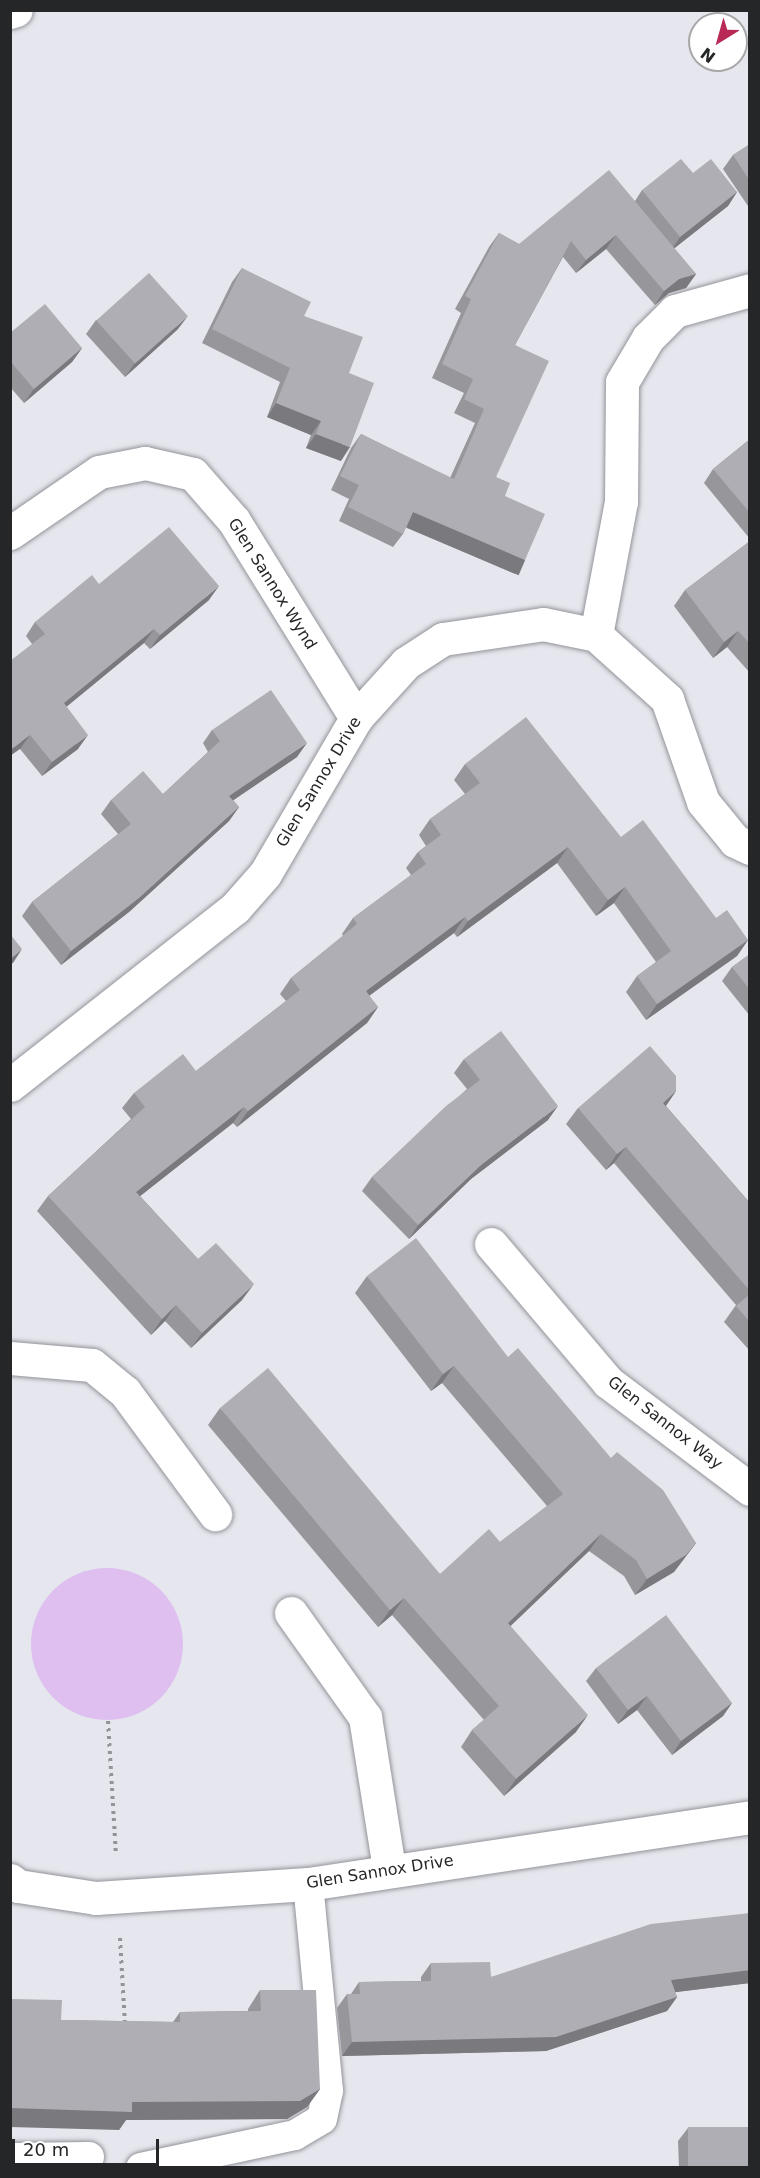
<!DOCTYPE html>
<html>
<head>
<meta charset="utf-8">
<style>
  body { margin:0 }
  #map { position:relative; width:760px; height:2178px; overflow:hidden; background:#e6e7ee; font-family:"DejaVu Sans",sans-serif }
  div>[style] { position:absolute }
  .green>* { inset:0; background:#debff0 }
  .round { border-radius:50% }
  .path>* { height:4px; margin-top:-2px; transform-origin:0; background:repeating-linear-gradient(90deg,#939499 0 3px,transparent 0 7.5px) }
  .roads { filter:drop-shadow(0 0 2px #93949a) drop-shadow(0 0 2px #93949a) }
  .service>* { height:30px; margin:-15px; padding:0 15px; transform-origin:15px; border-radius:15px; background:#fff }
  .minor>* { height:33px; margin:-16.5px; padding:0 16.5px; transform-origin:16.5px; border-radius:16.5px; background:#fff }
  .tertiary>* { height:33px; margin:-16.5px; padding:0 16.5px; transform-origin:16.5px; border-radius:16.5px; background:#fff }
  .wall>* { inset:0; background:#96969b }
  .shaded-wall>* { inset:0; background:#7a7a7e; transform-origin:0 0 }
  .building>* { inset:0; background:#afaeb4; transform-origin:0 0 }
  span { translate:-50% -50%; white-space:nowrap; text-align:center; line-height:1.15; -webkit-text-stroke:5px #fff; paint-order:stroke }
  .street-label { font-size:16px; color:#252628 }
  .frame { position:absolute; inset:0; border:12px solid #252628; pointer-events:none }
  .north { position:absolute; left:688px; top:12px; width:60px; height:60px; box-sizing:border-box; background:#fff; border:2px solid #a8a8a9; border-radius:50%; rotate:217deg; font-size:16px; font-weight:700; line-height:24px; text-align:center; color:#252628 }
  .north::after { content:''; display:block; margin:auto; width:21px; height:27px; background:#b82955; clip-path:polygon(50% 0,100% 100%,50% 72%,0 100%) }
  .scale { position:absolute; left:12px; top:2139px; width:147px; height:27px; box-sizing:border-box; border:3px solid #252628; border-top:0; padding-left:8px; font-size:18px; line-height:21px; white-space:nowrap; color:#252628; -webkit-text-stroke:4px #fff; paint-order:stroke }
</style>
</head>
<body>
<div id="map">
  <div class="green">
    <div class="round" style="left:31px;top:1568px;width:152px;height:152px"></div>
  </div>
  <div class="path">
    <div style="left:108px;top:1721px;width:134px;rotate:86.6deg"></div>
    <div style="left:120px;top:1938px;width:88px;rotate:86.7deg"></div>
  </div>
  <div class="roads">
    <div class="service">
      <div style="left:10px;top:2158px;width:79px;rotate:-0.7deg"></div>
      <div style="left:141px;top:2168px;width:157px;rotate:-12.1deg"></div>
      <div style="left:295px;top:2135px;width:31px;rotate:-31deg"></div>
      <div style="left:322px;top:2119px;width:29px;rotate:-78deg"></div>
      <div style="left:328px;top:2091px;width:208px;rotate:-95.5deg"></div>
    </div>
    <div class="minor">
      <div style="left:10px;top:533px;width:108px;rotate:-34.4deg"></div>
      <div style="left:99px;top:472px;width:47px;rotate:-11.1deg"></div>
      <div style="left:145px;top:463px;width:49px;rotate:12.9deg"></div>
      <div style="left:193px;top:474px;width:62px;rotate:48.9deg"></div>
      <div style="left:234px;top:521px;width:232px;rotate:58.2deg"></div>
      <div style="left:596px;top:635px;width:135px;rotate:-79.4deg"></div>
      <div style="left:621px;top:502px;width:120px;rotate:-89.5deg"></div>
      <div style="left:622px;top:382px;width:51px;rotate:-59.4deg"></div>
      <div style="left:648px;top:338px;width:38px;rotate:-45deg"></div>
      <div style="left:675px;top:311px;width:78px;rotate:-15.6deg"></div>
      <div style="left:10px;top:1085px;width:286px;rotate:-38.2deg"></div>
      <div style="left:235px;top:908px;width:45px;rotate:-48.6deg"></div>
      <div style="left:265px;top:874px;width:181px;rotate:-59.7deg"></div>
      <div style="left:356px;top:718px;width:74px;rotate:-47.7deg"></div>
      <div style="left:406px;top:663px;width:44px;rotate:-33deg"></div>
      <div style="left:443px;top:639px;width:101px;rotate:-8.5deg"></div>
      <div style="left:543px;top:624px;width:54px;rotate:11.7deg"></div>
      <div style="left:596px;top:635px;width:96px;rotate:42deg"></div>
      <div style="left:667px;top:699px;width:109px;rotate:70.7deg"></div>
      <div style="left:703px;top:802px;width:50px;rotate:50.6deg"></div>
      <div style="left:735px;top:841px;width:17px;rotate:25deg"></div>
      <div style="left:491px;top:1244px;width:181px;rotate:49.7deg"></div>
      <div style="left:608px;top:1382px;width:178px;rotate:37deg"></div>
      <div style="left:10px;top:1358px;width:82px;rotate:4.9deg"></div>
      <div style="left:92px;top:1365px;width:43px;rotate:39.3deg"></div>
      <div style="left:125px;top:1392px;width:152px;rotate:53.6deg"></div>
      <div style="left:291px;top:1613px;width:128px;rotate:54.6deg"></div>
      <div style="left:365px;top:1717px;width:154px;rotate:81deg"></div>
      <div style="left:10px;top:1880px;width:10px;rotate:37deg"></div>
      <div style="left:18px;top:1886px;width:79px;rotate:8.7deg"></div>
      <div style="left:96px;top:1898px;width:212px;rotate:-3.8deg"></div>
      <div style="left:308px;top:1884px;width:447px;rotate:-8.6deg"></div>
    </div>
    <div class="tertiary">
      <div style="left:10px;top:12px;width:6px;rotate:-18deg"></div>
    </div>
  </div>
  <div class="wall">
    <div style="clip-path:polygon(750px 144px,750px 209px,723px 169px,733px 155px)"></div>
    <div style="clip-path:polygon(693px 173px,737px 192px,728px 206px,674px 248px,696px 274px,686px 288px,669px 293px,655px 305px,606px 249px,576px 273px,563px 257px,515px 345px,496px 477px,505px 496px,515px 574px,406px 527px,403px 534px,393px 547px,339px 521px,349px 499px,331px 490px,351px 448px,361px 434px,450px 478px,475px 423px,454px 413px,464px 393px,432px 378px,461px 313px,455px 309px,489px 247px,499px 233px,519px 244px,635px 201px,642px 190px)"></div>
    <div style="clip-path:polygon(242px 268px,304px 316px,349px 373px,341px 461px,306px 448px,311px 435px,267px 417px,280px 382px,202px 343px,232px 282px)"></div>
    <div style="clip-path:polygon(96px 320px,178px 329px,125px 377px,86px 334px)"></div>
    <div style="clip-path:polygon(10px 333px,82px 348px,72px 362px,24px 403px,10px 387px)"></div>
    <div style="clip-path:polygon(750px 439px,750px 539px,704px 483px,713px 469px)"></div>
    <div style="clip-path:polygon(750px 541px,750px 673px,727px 647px,713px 658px,674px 606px,685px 590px)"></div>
    <div style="clip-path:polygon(99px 584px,209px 600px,150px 649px,144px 643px,66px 707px,78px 749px,42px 776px,20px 749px,32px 644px,26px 636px,35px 622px)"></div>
    <div style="clip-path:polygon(212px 730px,297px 757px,233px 800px,239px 807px,229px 821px,129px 912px,61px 965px,22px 916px,32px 902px,118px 834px,101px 814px,111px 800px,163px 794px,208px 752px,203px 743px)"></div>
    <div style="clip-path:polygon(465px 764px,621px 837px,716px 918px,748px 940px,737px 956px,646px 1020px,626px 992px,637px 976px,656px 962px,614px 903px,596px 916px,557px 863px,457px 937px,454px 933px,369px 996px,378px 1007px,367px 1023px,237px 1127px,233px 1123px,140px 1196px,198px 1259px,242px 1300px,191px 1348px,165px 1321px,151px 1335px,37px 1211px,48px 1196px,131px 1119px,122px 1108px,134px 1093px,196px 1071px,286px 1001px,280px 994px,291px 978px,343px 936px,342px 934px,353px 918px,411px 875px,406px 868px,418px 852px,426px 846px,419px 835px,430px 819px,465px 794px,454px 780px)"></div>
    <div style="clip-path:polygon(750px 954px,750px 1016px,722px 981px,732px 967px)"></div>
    <div style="clip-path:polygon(464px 1059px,548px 1120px,471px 1179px,409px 1239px,362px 1191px,372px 1177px,467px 1089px,454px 1073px)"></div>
    <div style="clip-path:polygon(676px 1091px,666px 1106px,750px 1203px,750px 1351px,724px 1322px,736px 1305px,614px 1163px,606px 1170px,566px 1124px,578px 1108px)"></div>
    <div style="clip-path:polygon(367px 1276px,508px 1357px,696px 1543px,674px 1572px,635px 1595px,624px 1576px,589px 1551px,510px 1626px,576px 1732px,504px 1796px,461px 1747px,472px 1730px,484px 1720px,392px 1615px,378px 1627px,208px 1425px,220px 1408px,440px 1574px,500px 1542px,547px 1506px,442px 1383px,431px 1391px,355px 1293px)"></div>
    <div style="clip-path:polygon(596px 1668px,732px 1703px,723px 1716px,672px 1755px,637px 1710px,618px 1724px,586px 1681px)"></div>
    <div style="clip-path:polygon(750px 1913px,750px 1983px,675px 1992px,677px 1997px,667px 2011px,546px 2051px,342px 2056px,337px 2008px,347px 1994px,351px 1994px,359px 1982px,421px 1981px,421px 1977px,431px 1963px,491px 1977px)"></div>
    <div style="clip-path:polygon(260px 1990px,320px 2089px,307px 2107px,287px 2119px,126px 2120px,119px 2130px,61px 2020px,173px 2022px,180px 2012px,248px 2011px,248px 2009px)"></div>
    <div style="clip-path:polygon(688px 2128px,750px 2168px,679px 2168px,678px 2141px)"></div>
  </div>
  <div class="shaded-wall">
    <div style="clip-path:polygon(737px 192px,728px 206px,671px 251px,680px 237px)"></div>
    <div style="clip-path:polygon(616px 235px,606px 249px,576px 273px,586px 260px)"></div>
    <div style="clip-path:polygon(696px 274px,686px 288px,669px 293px,655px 305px,664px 291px,679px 279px)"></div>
    <div style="clip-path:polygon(188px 316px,178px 329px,125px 377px,135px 363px)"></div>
    <div style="clip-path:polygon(82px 348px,72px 362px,24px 403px,34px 389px)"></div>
    <div style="clip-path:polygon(276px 403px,321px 421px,311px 435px,267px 417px)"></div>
    <div style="clip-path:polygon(316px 434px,350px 447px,341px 461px,306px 448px)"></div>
    <div style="left:413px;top:512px;width:122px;height:17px;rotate:23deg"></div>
    <div style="clip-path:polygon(219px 586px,209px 600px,150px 649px,160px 635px)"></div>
    <div style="clip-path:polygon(154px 629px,144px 643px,54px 717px,64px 703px)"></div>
    <div style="clip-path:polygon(738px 631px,727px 647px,713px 658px,724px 642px)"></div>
    <div style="clip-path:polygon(30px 735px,20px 749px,10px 756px,10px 750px)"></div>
    <div style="clip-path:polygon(88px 735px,78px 749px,42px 776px,52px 762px)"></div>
    <div style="clip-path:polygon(307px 743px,297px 757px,219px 810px,229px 796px)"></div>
    <div style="clip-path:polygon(239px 807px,229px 821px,129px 912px,61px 965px,71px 951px)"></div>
    <div style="clip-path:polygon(568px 847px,557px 863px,457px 937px,468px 921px)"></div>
    <div style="clip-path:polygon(625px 887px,614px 903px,596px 916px,608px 900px)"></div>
    <div style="clip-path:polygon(465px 917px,454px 933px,354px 1007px,366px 991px)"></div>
    <div style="clip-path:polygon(748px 940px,737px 956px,646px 1020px,657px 1004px)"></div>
    <div style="clip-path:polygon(22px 949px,13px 963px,10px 965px,10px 959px)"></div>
    <div style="clip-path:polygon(378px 1007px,367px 1023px,237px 1127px,248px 1111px)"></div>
    <div style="clip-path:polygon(676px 1091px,665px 1107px,663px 1103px)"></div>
    <div style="clip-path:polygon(558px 1106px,548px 1120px,471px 1179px,409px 1239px,418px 1225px,481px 1165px)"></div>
    <div style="clip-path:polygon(244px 1107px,233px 1123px,125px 1208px,136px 1192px)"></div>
    <div style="clip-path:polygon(626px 1147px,614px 1163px,606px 1170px,617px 1154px)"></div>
    <div style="clip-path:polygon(254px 1284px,242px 1300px,191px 1348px,202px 1333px)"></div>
    <div style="clip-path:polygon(176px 1305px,165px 1321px,151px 1335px,162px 1319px)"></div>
    <div style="clip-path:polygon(454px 1366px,442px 1383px,431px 1391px,443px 1374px)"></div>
    <div style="clip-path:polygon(601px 1534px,589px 1551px,496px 1640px,508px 1623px)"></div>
    <div style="clip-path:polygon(696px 1543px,674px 1572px,635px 1595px,647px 1579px)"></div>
    <div style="clip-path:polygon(404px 1598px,392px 1615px,378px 1627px,390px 1610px)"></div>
    <div style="clip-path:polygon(647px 1696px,637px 1710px,618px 1724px,628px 1710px)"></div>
    <div style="clip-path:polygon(732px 1703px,723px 1716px,672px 1755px,681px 1741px)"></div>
    <div style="clip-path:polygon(588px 1715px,576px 1732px,504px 1796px,516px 1779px)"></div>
    <div style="clip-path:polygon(750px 1970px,750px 1983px,661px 1994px,671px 1980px)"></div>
    <div style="clip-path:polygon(677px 1997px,667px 2011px,546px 2051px,342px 2056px,352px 2042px)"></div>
    <div style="clip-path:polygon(320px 2089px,307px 2107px,287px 2119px,126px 2120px,119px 2130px,10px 2127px,10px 2108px,132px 2102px)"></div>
  </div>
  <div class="building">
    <div style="clip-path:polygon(750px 144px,750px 181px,733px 155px)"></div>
    <div style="clip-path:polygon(681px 159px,693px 173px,711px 159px,737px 192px,680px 237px,642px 190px)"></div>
    <div style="clip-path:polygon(609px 170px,696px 274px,679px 279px,664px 291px,616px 235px,586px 260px,571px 241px,515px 345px,549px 361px,496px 477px,510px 483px,505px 496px,545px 514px,525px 560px,413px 512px,403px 534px,348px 507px,359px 485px,340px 476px,361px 434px,454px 479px,484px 409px,464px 399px,473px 379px,442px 364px,471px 299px,465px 296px,499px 233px,519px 244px)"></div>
    <div style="clip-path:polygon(242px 268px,311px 302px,304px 316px,363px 337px,349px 373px,374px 383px,350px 447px,316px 434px,321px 421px,276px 403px,290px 368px,212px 329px)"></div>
    <div style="left:149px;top:273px;width:58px;height:71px;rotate:48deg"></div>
    <div style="clip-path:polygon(45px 304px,82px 348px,34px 389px,10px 361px,10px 333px)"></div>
    <div style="clip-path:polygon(750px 439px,750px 513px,713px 469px)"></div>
    <div style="clip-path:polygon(169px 527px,219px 586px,160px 635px,154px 629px,64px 703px,88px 735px,52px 762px,30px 735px,10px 750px,10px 661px,45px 634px,35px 622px,92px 575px,99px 584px)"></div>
    <div style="clip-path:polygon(750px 541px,750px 644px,738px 631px,724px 642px,685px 590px)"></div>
    <div style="clip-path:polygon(271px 690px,307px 743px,229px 796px,239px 807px,139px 898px,71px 951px,32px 902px,131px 824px,111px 800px,143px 771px,163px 794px,220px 741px,212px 730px)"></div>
    <div style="clip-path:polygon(526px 717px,621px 837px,643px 820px,716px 918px,727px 910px,748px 940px,657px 1004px,637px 976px,671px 951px,625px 887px,608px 900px,568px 847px,468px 921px,465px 917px,366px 991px,378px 1007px,248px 1111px,244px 1107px,136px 1192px,198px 1259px,216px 1243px,254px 1284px,202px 1333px,176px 1305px,162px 1319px,48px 1196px,145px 1107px,134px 1093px,183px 1054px,196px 1071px,300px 990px,291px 978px,357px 924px,353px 918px,426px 864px,418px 852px,441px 835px,430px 819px,480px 783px,465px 764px)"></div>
    <div style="clip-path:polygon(10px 934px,22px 949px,10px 959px)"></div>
    <div style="clip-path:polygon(750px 954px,750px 990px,732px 967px)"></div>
    <div style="clip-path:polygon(501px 1031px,558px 1106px,481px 1165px,418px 1225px,372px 1177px,446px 1106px,480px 1080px,464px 1059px)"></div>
    <div style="clip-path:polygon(650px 1046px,676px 1076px,676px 1091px,663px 1103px,750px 1203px,750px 1291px,626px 1147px,617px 1154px,578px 1108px)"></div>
    <div style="clip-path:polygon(416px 1238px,508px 1357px,518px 1348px,611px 1458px,617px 1452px,663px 1490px,696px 1543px,686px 1555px,647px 1579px,636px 1560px,601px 1534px,508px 1623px,588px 1715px,516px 1779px,472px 1730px,499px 1706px,404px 1598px,390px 1610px,220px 1408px,268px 1368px,440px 1574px,489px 1529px,500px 1542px,563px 1494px,454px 1366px,443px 1374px,367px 1276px)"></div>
    <div style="clip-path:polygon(750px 1294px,750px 1322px,736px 1306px)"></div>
    <div style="clip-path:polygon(666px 1615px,732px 1703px,681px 1741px,647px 1696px,628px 1710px,596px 1668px)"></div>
    <div style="clip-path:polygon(750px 1913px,750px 1970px,671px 1980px,677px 1997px,556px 2037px,352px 2042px,347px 1994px,360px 1994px,359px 1982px,431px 1981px,431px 1963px,490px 1962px,491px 1977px,651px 1924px)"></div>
    <div style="clip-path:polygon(260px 1990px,316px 1990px,320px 2089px,300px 2101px,132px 2102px,132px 2112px,10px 2108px,10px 1999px,62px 2000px,61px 2020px,180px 2022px,180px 2012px,261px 2011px)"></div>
    <div style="left:750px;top:2127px;width:41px;height:62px;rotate:90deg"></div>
  </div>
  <div class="street-label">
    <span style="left:272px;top:584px;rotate:58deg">Glen Sannox Wynd</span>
    <span style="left:319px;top:782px;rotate:-59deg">Glen Sannox Drive</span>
    <span style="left:665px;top:1423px;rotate:38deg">Glen Sannox Way</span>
    <span style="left:380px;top:1872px;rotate:-9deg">Glen Sannox Drive</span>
  </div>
  <div class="frame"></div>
  <div class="north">N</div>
  <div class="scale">20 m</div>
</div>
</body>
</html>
